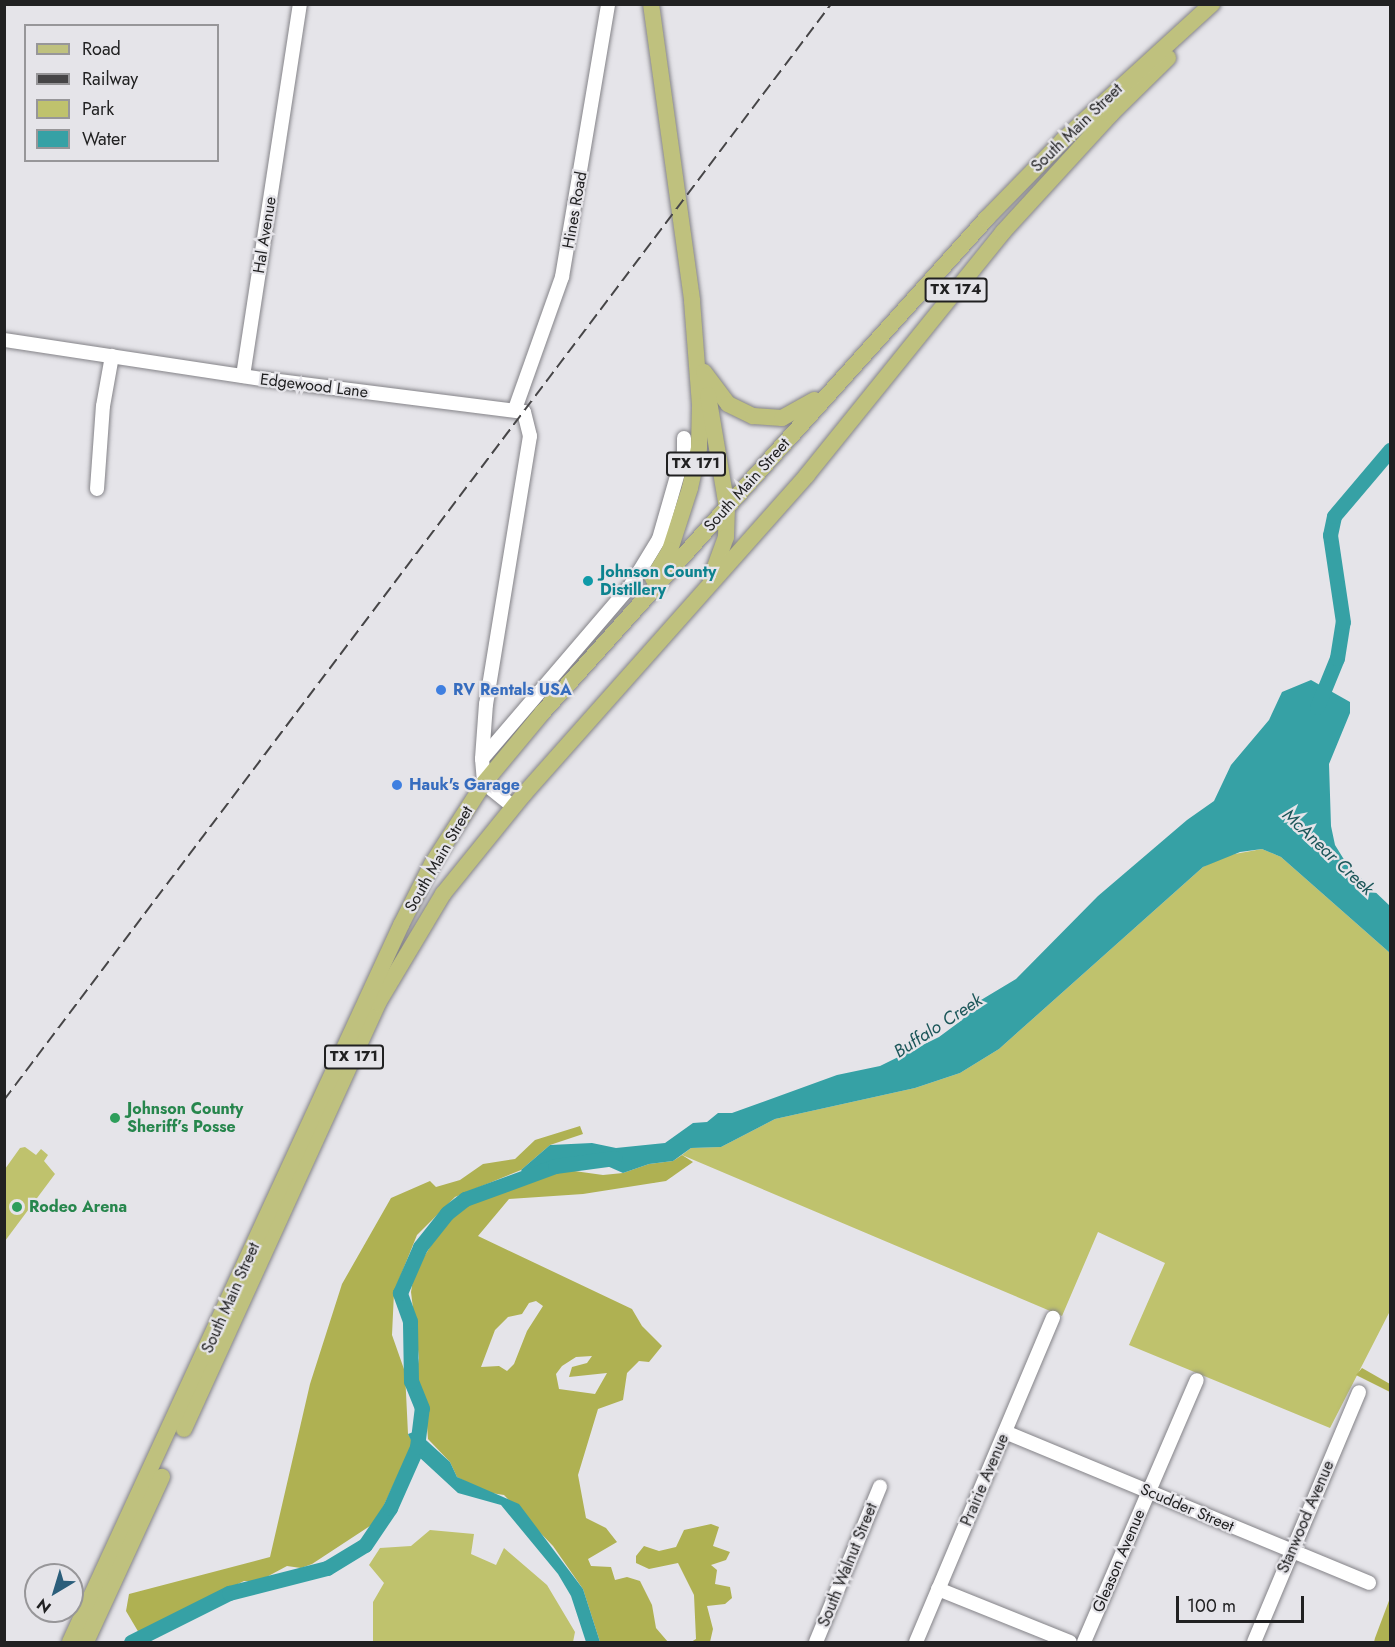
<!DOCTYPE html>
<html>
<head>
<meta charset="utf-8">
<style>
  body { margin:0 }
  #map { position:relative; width:1395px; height:1647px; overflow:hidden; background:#e5e4e9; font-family:Jost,sans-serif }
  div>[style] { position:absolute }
  .green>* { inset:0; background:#bfc26d }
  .forest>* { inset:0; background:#afb152 }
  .water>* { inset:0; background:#36a1a5 }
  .river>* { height:15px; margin:-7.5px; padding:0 7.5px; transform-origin:7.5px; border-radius:7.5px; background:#36a1a5 }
  .roads { filter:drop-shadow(0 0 2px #848388) drop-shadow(0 0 2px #848388) }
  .minor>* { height:14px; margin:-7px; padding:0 7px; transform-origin:7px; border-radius:7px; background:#fff }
  .major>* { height:16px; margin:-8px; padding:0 8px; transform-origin:8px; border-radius:8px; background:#bfc17e }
  .rail>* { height:2px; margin-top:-1px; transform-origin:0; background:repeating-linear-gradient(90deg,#464547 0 12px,transparent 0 18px) }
  .dots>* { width:16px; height:16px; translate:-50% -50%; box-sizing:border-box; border:3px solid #e5e4e9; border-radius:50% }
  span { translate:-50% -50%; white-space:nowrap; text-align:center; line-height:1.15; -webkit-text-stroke:4.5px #e5e4e9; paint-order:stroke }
  .shield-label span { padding:2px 4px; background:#e5e4e9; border:2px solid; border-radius:4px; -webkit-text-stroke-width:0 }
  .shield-label { font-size:15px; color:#212122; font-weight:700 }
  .street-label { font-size:16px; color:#212122 }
  .culture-label { font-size:16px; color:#0d838f; font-weight:700 }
  .left { translate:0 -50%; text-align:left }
  .shop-label { font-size:16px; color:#366cbe; font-weight:700 }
  .leisure-label { font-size:16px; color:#27864d; font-weight:700 }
  .water-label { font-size:18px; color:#1b5659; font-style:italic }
  .frame { position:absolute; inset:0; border:6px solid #212122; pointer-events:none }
  .legend { position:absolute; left:24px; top:24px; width:195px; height:138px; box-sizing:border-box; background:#e5e4e9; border:2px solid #979699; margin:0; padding:8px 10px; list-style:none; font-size:18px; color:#212122 }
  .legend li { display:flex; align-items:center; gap:12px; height:30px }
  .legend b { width:30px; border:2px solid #979699 }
  .north { position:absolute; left:24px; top:1563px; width:60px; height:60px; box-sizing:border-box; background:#e5e4e9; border:2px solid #979699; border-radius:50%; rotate:218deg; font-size:16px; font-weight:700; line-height:24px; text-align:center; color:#212122 }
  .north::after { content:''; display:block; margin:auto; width:21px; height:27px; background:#2b5e7b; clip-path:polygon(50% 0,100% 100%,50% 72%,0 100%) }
  .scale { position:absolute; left:1176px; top:1596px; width:128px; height:27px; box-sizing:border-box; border:3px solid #212122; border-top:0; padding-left:8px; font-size:18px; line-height:21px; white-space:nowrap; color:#212122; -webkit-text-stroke:4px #e5e4e9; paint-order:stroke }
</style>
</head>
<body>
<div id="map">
  <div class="green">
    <div style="clip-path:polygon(1262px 849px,1281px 857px,1390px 953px,1390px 1311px,1330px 1428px,1129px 1345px,1165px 1263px,1098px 1232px,1062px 1316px,682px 1155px,691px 1148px,721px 1147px,775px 1119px,915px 1088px,960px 1073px,999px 1049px,1203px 867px,1224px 856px)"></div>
    <div style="clip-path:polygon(25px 1147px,36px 1155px,41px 1149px,48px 1155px,44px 1161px,55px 1174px,5px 1241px,5px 1169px,20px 1148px)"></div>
    <div style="clip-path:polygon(430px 1530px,474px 1534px,471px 1554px,496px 1565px,504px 1548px,547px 1585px,575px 1632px,573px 1642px,373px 1642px,373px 1602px,384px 1583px,369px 1565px,380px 1548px,411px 1546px)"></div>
  </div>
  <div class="forest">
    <div style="clip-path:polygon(580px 1126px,583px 1134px,550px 1145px,521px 1170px,455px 1197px,417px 1235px,394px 1292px,392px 1335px,405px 1372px,408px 1434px,413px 1443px,376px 1522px,312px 1564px,301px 1568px,287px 1566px,259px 1581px,244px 1581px,139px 1633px,126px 1611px,129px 1594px,270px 1557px,310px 1384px,342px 1284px,391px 1198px,430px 1181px,436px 1187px,460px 1180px,483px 1164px,515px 1159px,535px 1140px)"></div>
    <div style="clip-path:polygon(evenodd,682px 1155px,693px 1162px,666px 1181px,583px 1194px,509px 1199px,478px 1236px,632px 1309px,642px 1326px,662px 1346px,649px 1362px,639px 1361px,627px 1373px,623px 1400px,598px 1409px,578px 1475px,586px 1518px,606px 1528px,617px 1542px,588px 1559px,591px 1566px,611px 1567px,615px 1580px,627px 1577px,640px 1581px,652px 1605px,656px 1628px,668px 1642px,600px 1642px,583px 1589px,553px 1546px,504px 1495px,485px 1492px,457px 1477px,450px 1462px,428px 1439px,425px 1399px,416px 1376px,419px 1358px,411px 1292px,414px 1273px,443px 1226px,469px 1204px,504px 1188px,567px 1170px,603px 1175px,623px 1173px,649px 1164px,673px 1161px,682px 1155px,536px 1301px,543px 1306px,527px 1331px,514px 1364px,507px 1371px,499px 1366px,481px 1367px,495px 1330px,508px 1317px,522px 1314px,529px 1303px,536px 1301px,682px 1155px,592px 1356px,587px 1363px,572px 1367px,569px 1377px,607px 1373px,595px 1394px,559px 1389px,556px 1374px,562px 1366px,576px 1357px,592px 1356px)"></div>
    <div style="clip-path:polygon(1362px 1368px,1390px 1384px,1390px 1392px,1356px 1375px)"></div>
    <div style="clip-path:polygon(711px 1524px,719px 1527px,713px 1546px,730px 1552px,726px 1560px,711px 1565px,717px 1570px,715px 1584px,730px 1587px,732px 1598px,725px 1604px,707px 1606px,713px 1629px,710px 1642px,691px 1642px,696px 1639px,694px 1595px,678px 1563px,649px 1569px,636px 1563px,636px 1556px,644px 1546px,659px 1551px,676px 1547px,684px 1530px)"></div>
    <div style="clip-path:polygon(1390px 1598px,1390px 1642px,1374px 1642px,1375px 1638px)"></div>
  </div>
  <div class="water">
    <div style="clip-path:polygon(1311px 680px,1350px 702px,1350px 713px,1329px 764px,1331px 826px,1335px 845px,1348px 866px,1390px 906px,1390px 953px,1281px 857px,1262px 849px,1240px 852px,1203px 867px,999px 1049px,960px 1073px,915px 1088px,775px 1119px,721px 1147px,691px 1148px,673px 1161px,649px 1164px,623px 1173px,589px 1158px,572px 1160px,529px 1181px,521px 1170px,550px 1145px,592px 1143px,616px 1148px,665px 1143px,693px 1123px,707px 1122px,718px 1113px,732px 1113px,837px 1075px,880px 1066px,939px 1037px,962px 1020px,981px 1000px,1016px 979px,1098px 896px,1187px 820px,1214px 801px,1231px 765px,1269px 720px,1282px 692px)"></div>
    <div style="clip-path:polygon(416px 1431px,450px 1462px,457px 1477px,519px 1504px,583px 1589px,600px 1642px,586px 1642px,571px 1596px,558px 1574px,501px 1505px,458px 1493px,419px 1457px,408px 1434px)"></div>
  </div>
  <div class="river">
    <div style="left:1317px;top:707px;width:53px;rotate:-67.8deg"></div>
    <div style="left:1337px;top:658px;width:36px;rotate:-81deg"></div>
    <div style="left:1343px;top:622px;width:88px;rotate:-98.5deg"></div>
    <div style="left:1330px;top:535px;width:19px;rotate:-78deg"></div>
    <div style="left:1334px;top:516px;width:87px;rotate:-49.7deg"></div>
    <div style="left:131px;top:1642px;width:110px;rotate:-26.6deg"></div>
    <div style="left:229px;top:1593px;width:101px;rotate:-14.3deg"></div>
    <div style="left:327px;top:1568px;width:44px;rotate:-31.2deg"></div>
    <div style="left:365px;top:1545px;width:45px;rotate:-56deg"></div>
    <div style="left:390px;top:1508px;width:67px;rotate:-66.1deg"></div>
    <div style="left:417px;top:1447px;width:39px;rotate:-83deg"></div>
    <div style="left:422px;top:1408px;width:29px;rotate:-112deg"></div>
    <div style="left:411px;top:1381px;width:60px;rotate:-91deg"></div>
    <div style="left:410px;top:1321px;width:30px;rotate:-110deg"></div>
    <div style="left:400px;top:1293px;width:50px;rotate:-66.5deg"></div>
    <div style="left:420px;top:1247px;width:43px;rotate:-51.5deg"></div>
    <div style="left:447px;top:1213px;width:23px;rotate:-38deg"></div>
    <div style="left:465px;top:1199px;width:96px;rotate:-20.1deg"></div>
    <div style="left:555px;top:1166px;width:60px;rotate:-7.7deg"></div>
  </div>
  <div class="roads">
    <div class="minor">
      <div style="left:4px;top:340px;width:262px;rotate:8.6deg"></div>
      <div style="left:263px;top:379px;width:263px;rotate:7.2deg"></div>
      <div style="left:524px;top:412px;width:25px;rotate:76deg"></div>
      <div style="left:530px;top:436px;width:272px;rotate:99.3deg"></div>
      <div style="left:486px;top:704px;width:55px;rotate:94.2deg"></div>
      <div style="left:482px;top:759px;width:24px;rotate:85deg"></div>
      <div style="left:484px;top:783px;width:38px;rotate:39deg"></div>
      <div style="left:243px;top:376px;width:376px;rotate:-81.3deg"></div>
      <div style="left:515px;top:409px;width:140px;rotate:-70.4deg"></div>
      <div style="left:562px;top:277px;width:277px;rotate:-80.4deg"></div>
      <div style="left:97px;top:489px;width:83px;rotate:-85.9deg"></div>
      <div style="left:103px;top:406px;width:51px;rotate:-79.8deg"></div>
      <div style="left:482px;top:759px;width:229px;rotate:-49.4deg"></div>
      <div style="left:631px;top:585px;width:54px;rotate:-58.7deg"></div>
      <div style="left:659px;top:539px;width:91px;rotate:-74deg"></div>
      <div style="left:684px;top:452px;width:14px;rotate:-90deg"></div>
      <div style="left:1005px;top:1432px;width:394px;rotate:22.5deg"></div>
      <div style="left:938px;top:1589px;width:142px;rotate:21.9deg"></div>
      <div style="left:816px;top:1642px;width:168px;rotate:-67.6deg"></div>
      <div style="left:916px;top:1642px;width:352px;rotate:-67.1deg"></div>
      <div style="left:1084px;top:1642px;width:285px;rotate:-66.7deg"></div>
      <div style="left:1254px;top:1642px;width:271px;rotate:-67.2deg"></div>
    </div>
    <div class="major">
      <div style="left:651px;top:4px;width:300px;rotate:82.1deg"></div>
      <div style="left:692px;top:301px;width:105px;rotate:85.6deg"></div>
      <div style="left:700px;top:406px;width:42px;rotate:91.4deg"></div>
      <div style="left:699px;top:448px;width:41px;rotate:102.7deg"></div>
      <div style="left:690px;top:488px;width:65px;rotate:107.9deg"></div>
      <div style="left:670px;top:550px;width:33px;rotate:121deg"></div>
      <div style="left:704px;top:372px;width:40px;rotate:53deg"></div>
      <div style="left:728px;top:404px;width:28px;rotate:26deg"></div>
      <div style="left:753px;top:416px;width:29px;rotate:4deg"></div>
      <div style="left:782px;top:418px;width:37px;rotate:-29deg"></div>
      <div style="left:708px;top:395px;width:114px;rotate:80.4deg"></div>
      <div style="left:727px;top:507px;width:30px;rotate:92deg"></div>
      <div style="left:726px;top:537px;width:44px;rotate:110.1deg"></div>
      <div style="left:184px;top:1429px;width:468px;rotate:-65.5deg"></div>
      <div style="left:378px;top:1003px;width:127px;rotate:-59.2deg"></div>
      <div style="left:443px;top:894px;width:129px;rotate:-51deg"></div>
      <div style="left:524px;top:794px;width:426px;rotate:-48.4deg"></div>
      <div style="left:807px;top:475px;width:312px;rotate:-51.1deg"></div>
      <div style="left:1003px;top:232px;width:160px;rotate:-47.5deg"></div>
      <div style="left:1111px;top:114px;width:80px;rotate:-44.5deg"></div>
      <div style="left:70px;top:1642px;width:790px;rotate:-65.22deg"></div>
      <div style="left:401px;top:925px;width:68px;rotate:-63.1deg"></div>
      <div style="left:432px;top:864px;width:96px;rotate:-57.3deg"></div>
      <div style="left:484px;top:783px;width:92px;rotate:-50.3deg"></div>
      <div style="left:543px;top:712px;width:664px;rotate:-48.05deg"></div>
      <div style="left:987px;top:218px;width:109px;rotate:-45.7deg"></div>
      <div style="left:1063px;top:140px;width:202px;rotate:-42.4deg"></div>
      <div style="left:86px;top:1642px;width:182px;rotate:-65.3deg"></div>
    </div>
  </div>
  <div class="rail">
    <div style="left:4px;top:1100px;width:1373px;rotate:-52.96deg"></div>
  </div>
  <div class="dots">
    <div style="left:588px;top:581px;background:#0f9aa8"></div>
    <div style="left:441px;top:690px;background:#3f7fe0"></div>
    <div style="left:397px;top:785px;background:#3f7fe0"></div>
    <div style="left:115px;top:1118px;background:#2e9e5b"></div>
    <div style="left:17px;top:1207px;background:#2e9e5b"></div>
  </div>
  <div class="shield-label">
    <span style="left:956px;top:290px">TX 174</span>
    <span style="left:696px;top:464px">TX 171</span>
    <span style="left:354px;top:1057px">TX 171</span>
  </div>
  <div class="street-label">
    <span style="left:1077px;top:128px;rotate:-44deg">South Main Street</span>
    <span style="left:575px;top:210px;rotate:-80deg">Hines Road</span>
    <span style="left:265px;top:235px;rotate:-81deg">Hal Avenue</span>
    <span style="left:314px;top:386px;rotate:7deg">Edgewood Lane</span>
    <span style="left:747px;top:485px;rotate:-48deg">South Main Street</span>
    <span style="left:439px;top:859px;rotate:-60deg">South Main Street</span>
    <span style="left:231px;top:1298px;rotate:-66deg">South Main Street</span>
    <span style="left:985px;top:1480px;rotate:-67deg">Prairie Avenue</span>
    <span style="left:1187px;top:1508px;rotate:23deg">Scudder Street</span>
    <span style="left:1306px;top:1517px;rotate:-67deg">Stanwood Avenue</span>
    <span style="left:1119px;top:1561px;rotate:-67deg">Gleason Avenue</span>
    <span style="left:848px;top:1565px;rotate:-68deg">South Walnut Street</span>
  </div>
  <div class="culture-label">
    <span class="left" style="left:600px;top:581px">Johnson County<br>Distillery</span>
  </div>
  <div class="shop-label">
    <span class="left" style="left:453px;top:690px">RV Rentals USA</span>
    <span class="left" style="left:409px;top:785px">Hauk's Garage</span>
  </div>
  <div class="leisure-label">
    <span class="left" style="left:127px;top:1118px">Johnson County<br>Sheriff’s Posse</span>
    <span class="left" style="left:29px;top:1207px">Rodeo Arena</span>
  </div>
  <div class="water-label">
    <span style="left:1328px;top:852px;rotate:43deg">McAnear Creek</span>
    <span style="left:938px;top:1026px;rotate:-33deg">Buffalo Creek</span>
  </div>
  <div class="frame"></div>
  <ul class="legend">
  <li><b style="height:8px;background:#bfc17e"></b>Road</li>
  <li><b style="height:8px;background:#464547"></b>Railway</li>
  <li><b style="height:16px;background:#bfc26d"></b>Park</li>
  <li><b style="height:16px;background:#36a1a5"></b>Water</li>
  </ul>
  <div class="north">N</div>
  <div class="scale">100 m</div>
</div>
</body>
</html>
